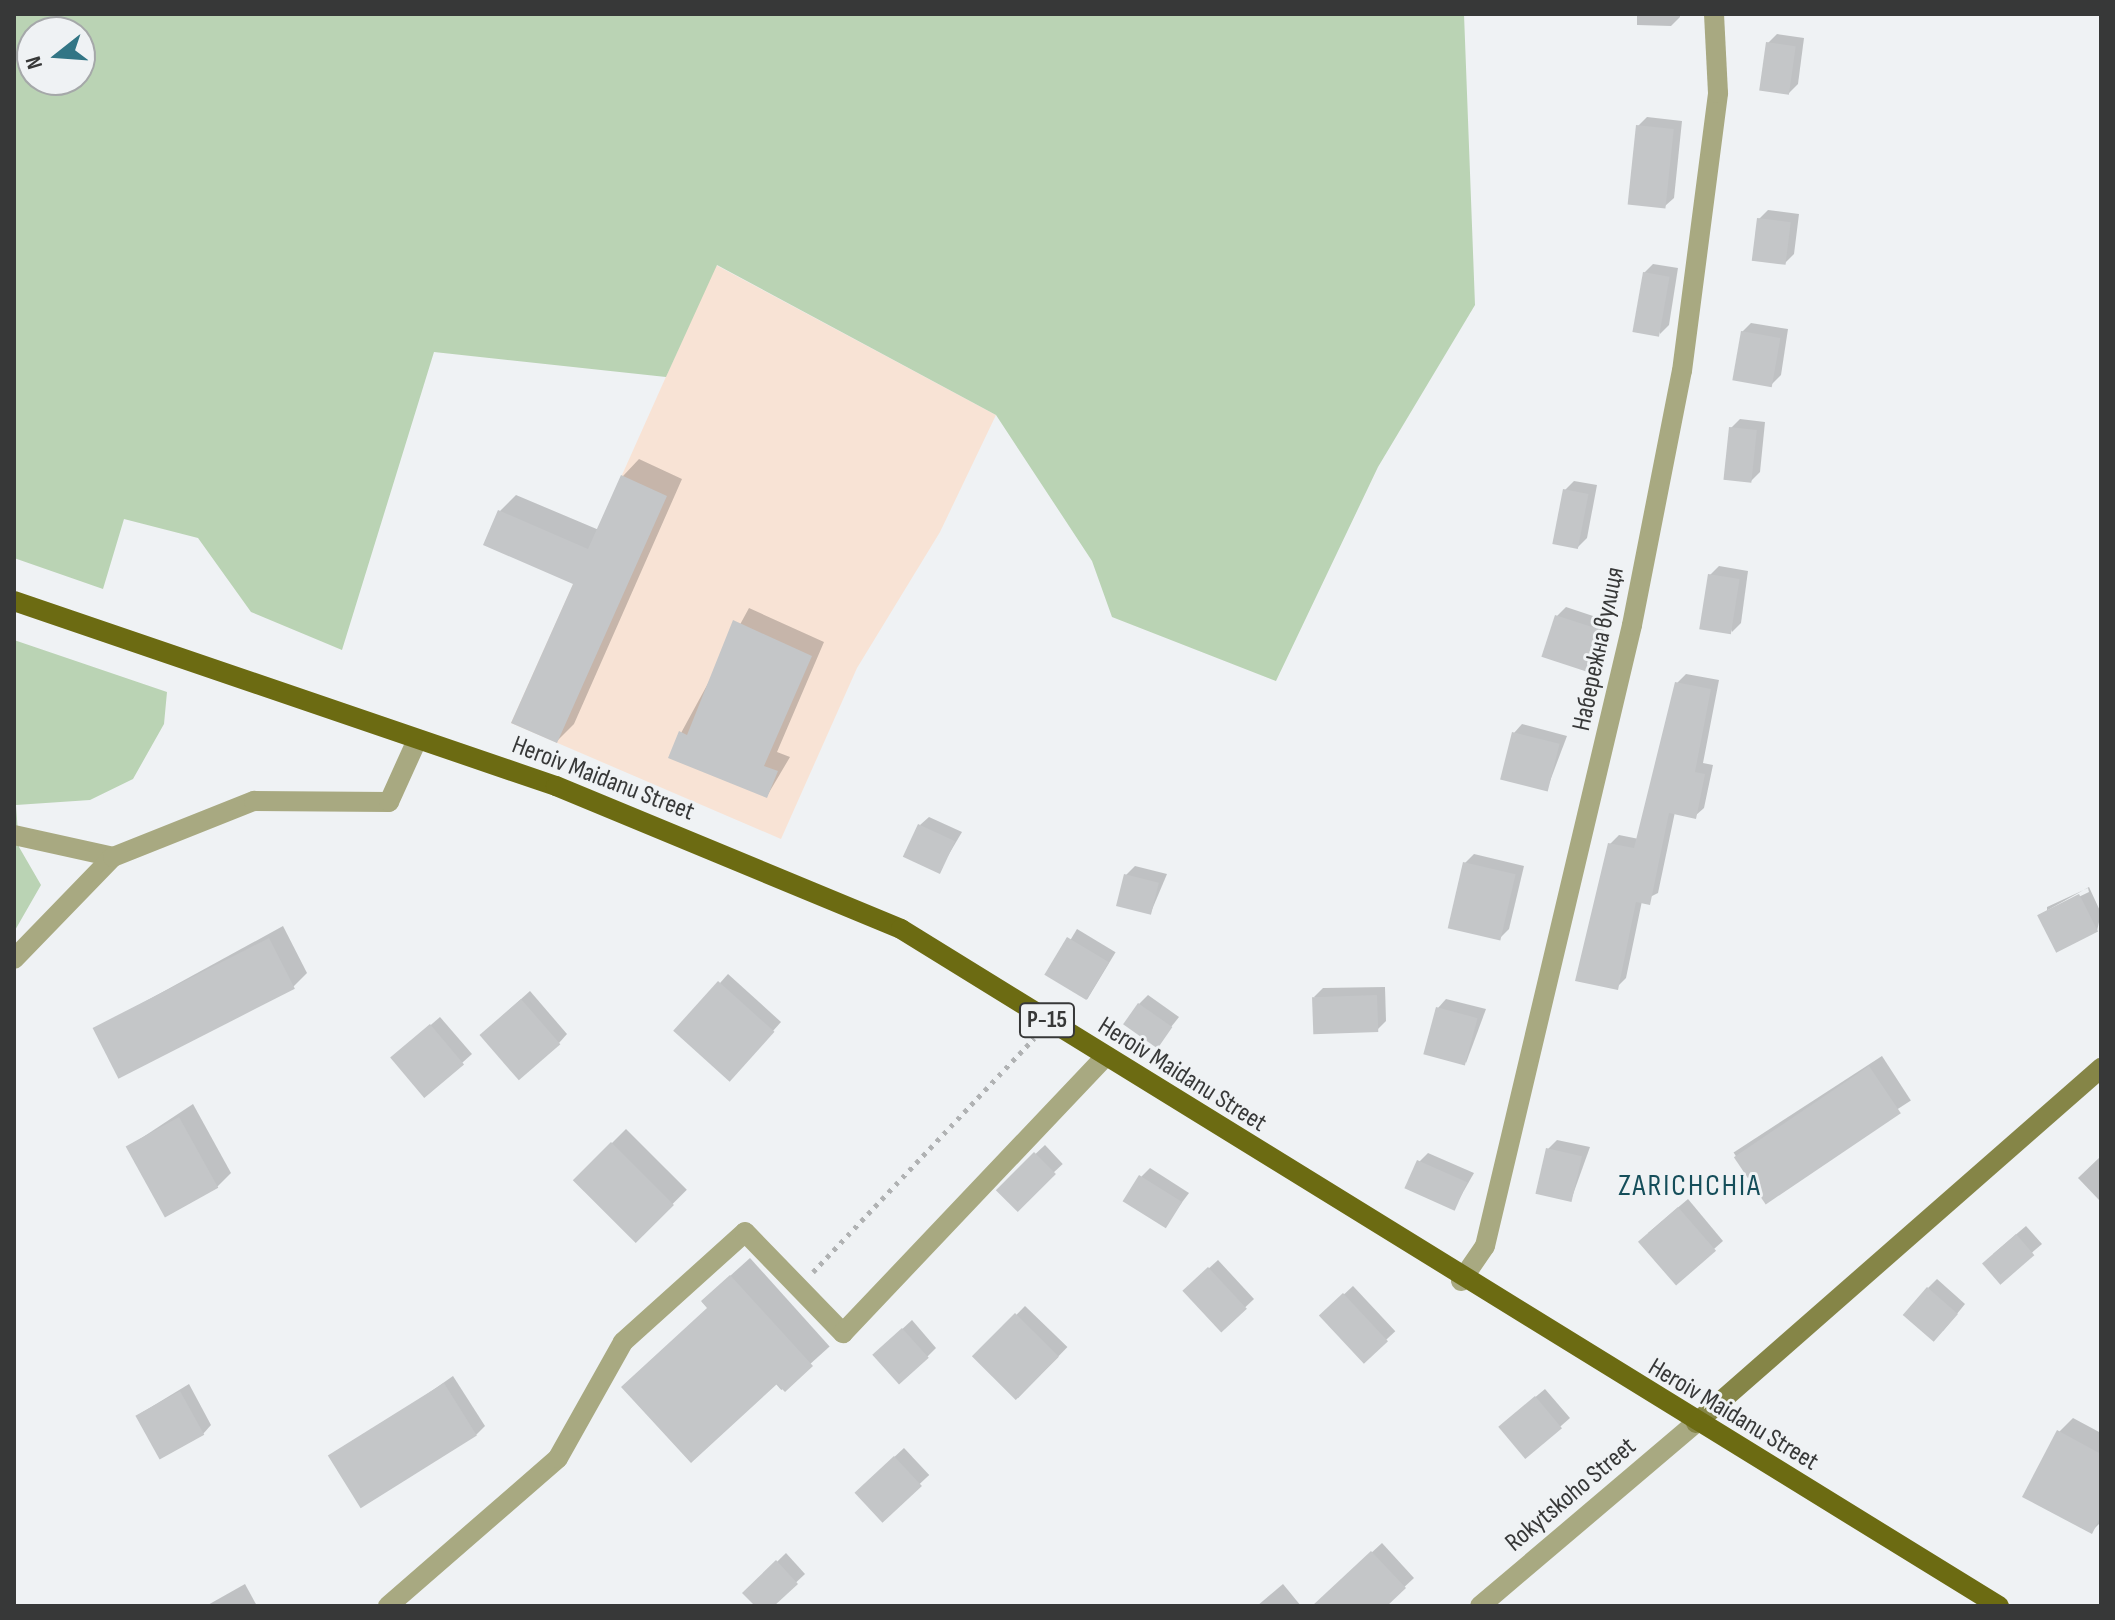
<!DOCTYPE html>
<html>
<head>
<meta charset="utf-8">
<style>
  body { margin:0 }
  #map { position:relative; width:2115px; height:1620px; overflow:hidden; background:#eff2f4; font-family:"Sofia Sans Condensed",sans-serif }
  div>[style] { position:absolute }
  .industrial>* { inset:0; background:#f8e3d5 }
  .green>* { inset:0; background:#bad3b4 }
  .shadow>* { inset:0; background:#0003; transform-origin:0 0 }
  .building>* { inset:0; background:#c4c6c8; transform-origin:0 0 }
  .path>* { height:5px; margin-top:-2.5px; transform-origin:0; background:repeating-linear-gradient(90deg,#b0b2b3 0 4px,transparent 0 10px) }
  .street>* { height:20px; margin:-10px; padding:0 10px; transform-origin:10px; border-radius:10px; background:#a8a981 }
  .secondary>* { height:20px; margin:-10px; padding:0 10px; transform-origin:10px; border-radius:10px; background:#858547 }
  .primary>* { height:20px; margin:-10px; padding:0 10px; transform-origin:10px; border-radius:10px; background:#6c6b12 }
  span { translate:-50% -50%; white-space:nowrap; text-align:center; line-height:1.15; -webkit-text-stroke:6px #eff2f4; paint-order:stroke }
  .shield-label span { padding:2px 6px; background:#eff2f4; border:2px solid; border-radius:6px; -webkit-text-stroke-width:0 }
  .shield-label { font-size:24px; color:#373838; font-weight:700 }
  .street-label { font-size:26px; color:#373838 }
  .quarter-label { font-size:30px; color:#154e5a; letter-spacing:2px }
  .frame { position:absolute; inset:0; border:16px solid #373838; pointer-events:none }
  .north { position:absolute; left:16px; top:16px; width:80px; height:80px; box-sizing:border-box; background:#eff2f4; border:2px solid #a5a8a9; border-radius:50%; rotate:253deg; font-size:22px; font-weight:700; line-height:32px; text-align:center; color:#373838 }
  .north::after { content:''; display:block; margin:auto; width:28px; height:36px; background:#327585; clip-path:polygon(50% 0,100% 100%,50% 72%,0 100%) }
</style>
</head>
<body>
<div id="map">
  <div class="industrial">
    <div style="clip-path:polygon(716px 265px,996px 415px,940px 532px,857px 668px,781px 839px,511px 723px)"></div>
  </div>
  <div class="green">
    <div style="clip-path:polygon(evenodd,14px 14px,1464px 14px,1475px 305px,1378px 467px,1276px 681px,1112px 617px,1092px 561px,996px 415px,717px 265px,666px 377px,434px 352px,342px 650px,251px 612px,198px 538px,124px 519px,103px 589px,14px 558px,14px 14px,32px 32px,80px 32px,80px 80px,32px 80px,32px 32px)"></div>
    <div style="clip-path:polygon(14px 640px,167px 692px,164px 724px,133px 779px,90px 800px,16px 805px,19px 847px,41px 885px,14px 932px)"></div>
  </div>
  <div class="shadow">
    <div style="clip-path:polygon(1637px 14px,1680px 14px,1680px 17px,1671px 26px,1637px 25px)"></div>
    <div style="clip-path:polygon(1777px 34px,1804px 38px,1798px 84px,1789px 93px,1768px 43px)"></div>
    <div style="clip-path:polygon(1647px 117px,1682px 121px,1674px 198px,1665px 206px,1638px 126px)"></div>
    <div style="clip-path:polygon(1768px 210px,1799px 214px,1794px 254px,1785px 263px,1759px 219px)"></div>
    <div style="clip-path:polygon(1653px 264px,1678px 268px,1669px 325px,1660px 334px,1644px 273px)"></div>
    <div style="clip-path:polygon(1751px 323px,1788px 329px,1781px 375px,1772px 384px,1742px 332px)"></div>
    <div style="clip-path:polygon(1740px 419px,1765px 422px,1760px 472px,1751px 481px,1731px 428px)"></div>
    <div style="clip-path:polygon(639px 459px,682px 479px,574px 724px,557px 741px,575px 583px,499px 512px,516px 495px,599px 530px,623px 476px)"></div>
    <div style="clip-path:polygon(1574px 481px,1597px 485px,1587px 538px,1578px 547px,1565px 490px)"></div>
    <div style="clip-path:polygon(1719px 566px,1748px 571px,1741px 623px,1732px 632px,1710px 575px)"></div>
    <div style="clip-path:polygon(1566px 607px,1608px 621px,1587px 669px,1557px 616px)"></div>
    <div style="clip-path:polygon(749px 608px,824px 642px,777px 752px,790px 757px,767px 796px,681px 733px)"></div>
    <div style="clip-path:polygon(1686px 674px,1719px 680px,1703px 763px,1713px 765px,1704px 808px,1695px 816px,1675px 812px,1658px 893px,1642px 901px,1626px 978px,1617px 987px,1610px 844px,1619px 835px,1639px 839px,1677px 683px)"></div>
    <div style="clip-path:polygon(1522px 724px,1567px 736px,1547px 789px,1514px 733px)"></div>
    <div style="clip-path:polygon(929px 817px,962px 832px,939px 871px,920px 825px)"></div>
    <div style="clip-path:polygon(1474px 854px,1524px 866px,1509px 929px,1500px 938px,1465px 863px)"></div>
    <div style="clip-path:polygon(1135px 866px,1167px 874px,1151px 912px,1126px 875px)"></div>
    <div style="clip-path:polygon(evenodd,2089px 887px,2101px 913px,2097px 931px,2039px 915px,2089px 887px,2088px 888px,2089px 892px,2047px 912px,2047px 907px,2088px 888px)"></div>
    <div style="clip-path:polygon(283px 926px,307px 973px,293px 987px,95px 1029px)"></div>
    <div style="left:1077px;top:929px;width:45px;height:55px;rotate:31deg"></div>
    <div style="clip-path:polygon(728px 974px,781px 1022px,738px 1070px,720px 983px)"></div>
    <div style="clip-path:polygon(1385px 987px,1386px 1021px,1377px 1030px,1314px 997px,1323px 988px)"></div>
    <div style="clip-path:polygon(530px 991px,567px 1034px,559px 1043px,490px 1027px)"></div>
    <div style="clip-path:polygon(1148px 995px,1179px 1017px,1156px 1046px,1139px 1004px)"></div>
    <div style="clip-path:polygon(1446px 999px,1486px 1009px,1466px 1063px,1438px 1008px)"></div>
    <div style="clip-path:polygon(440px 1017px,472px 1054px,425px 1096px,402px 1050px)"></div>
    <div style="left:1882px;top:1056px;width:53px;height:177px;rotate:57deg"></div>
    <div style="clip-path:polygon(193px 1104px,231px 1173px,217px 1187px,128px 1147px)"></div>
    <div style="left:626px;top:1129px;width:86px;height:72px;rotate:45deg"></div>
    <div style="clip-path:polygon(1557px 1140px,1590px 1147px,1571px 1200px,1548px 1149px)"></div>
    <div style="left:1045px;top:1145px;width:26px;height:65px;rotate:47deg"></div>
    <div style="clip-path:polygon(1428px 1153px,1474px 1173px,1454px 1208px,1419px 1162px)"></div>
    <div style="clip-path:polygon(2101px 1156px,2101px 1200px,2100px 1201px,2078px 1178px)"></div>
    <div style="clip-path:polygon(1150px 1168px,1189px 1193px,1165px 1225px,1141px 1177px)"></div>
    <div style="clip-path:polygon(1688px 1199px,1723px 1241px,1714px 1249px,1648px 1233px)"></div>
    <div style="clip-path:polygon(2026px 1226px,2042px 1244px,1999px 1281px,1993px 1254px)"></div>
    <div style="left:750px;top:1258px;width:119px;height:65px;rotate:48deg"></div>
    <div style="clip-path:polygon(1218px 1260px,1254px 1299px,1221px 1330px,1194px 1282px)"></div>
    <div style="clip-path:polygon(1937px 1279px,1965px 1304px,1943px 1331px,1928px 1288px)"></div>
    <div style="left:1353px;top:1286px;width:62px;height:43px;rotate:47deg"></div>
    <div style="left:1025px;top:1306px;width:59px;height:71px;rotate:44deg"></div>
    <div style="clip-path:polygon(912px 1320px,936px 1348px,927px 1357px,884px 1346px)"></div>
    <div style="clip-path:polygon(453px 1376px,485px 1426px,476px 1435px,333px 1460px)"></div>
    <div style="clip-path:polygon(189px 1384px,211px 1425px,203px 1434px,138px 1415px)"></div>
    <div style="clip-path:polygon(1545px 1389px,1570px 1418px,1527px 1456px,1510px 1418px)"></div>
    <div style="clip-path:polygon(2073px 1418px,2101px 1433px,2101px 1522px,2091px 1532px,2059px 1432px)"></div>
    <div style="left:904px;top:1448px;width:37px;height:65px;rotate:47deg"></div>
    <div style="clip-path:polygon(1382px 1543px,1414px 1578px,1384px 1606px,1340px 1606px,1328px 1593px)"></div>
    <div style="clip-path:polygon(786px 1553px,805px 1574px,771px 1606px,757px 1606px,745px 1593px)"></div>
    <div style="clip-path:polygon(245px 1584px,257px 1606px,206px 1606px)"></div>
    <div style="clip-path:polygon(1283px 1584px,1301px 1606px,1257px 1606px)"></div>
  </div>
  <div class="building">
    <div style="left:1766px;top:42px;width:30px;height:49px;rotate:8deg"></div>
    <div style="left:1636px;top:125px;width:38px;height:80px;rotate:6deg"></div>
    <div style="left:1757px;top:218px;width:34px;height:43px;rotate:7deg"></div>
    <div style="left:1643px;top:272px;width:27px;height:61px;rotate:10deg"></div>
    <div style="left:1741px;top:331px;width:40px;height:50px;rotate:10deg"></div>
    <div style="left:1729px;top:427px;width:28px;height:53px;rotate:6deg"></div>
    <div style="clip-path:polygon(621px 475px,667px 496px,557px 743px,511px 723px,573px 584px,483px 545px,498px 510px,588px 549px)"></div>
    <div style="left:1563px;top:489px;width:26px;height:56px;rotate:11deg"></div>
    <div style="left:1708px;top:574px;width:32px;height:56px;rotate:9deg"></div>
    <div style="left:1555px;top:615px;width:48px;height:44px;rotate:18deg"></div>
    <div style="clip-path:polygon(733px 620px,812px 656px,764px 766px,778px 771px,767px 798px,668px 758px,679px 731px,687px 735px)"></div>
    <div style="clip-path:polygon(1675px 682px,1711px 689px,1695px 772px,1705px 774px,1696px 819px,1669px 813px,1650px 905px,1636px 902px,1618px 990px,1575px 981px,1608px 843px,1634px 848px)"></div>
    <div style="left:1512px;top:732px;width:49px;height:49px;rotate:14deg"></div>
    <div style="left:918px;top:824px;width:41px;height:36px;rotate:25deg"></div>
    <div style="left:1463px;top:862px;width:54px;height:68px;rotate:13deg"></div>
    <div style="left:1124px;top:874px;width:36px;height:33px;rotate:14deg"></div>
    <div style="left:2079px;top:894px;width:42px;height:47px;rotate:63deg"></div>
    <div style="left:1067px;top:937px;width:49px;height:44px;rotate:31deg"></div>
    <div style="left:269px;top:938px;width:57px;height:198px;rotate:63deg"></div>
    <div style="left:718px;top:981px;width:76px;height:67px;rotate:42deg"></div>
    <div style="left:1377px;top:995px;width:37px;height:65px;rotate:88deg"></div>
    <div style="left:521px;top:999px;width:60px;height:55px;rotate:49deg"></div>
    <div style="left:1138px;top:1003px;width:42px;height:26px;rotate:35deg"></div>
    <div style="left:1436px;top:1007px;width:43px;height:49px;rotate:15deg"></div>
    <div style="left:430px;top:1024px;width:53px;height:52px;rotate:50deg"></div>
    <div style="left:1869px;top:1066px;width:57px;height:163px;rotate:56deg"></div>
    <div style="left:179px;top:1117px;width:81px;height:61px;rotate:61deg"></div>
    <div style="left:611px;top:1142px;width:89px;height:54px;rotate:45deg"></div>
    <div style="left:1546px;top:1148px;width:37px;height:47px;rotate:13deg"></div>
    <div style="left:1034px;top:1152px;width:31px;height:54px;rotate:45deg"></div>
    <div style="left:1417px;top:1160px;width:55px;height:31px;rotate:24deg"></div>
    <div style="left:1139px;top:1175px;width:51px;height:31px;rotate:32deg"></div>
    <div style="left:1678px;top:1207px;width:58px;height:53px;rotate:49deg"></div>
    <div style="left:2016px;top:1234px;width:28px;height:45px;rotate:49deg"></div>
    <div style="left:1208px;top:1267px;width:57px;height:35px;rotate:47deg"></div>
    <div style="clip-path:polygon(730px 1275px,813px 1366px,785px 1392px,777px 1384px,691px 1463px,621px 1387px,707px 1308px,701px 1301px)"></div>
    <div style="left:1927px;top:1287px;width:41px;height:37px;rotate:41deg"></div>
    <div style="left:1343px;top:1293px;width:66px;height:33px;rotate:47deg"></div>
    <div style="left:1015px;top:1313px;width:62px;height:61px;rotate:45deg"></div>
    <div style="left:902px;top:1328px;width:40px;height:40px;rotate:48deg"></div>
    <div style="left:444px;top:1383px;width:62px;height:137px;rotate:58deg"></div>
    <div style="left:180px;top:1391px;width:50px;height:51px;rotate:61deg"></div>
    <div style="left:1535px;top:1396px;width:42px;height:48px;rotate:50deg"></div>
    <div style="clip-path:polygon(2057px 1430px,2101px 1454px,2101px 1516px,2092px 1534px,2022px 1497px)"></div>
    <div style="left:894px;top:1456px;width:41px;height:54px;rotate:47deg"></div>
    <div style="clip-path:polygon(1371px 1551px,1406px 1588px,1387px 1606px,1312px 1606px)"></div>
    <div style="clip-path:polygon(776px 1560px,798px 1584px,774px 1606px,755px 1606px,742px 1593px)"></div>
  </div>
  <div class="path">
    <div style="left:813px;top:1272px;width:322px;rotate:-46.6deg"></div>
  </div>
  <div class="street">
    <div style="left:14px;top:835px;width:101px;rotate:12.5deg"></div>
    <div style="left:14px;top:959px;width:142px;rotate:-45.9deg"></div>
    <div style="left:113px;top:857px;width:152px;rotate:-21.7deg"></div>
    <div style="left:254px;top:801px;width:135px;rotate:0.4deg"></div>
    <div style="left:389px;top:802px;width:68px;rotate:-65.7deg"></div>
    <div style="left:1461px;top:1281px;width:42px;rotate:-55.6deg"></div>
    <div style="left:1485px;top:1246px;width:638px;rotate:-76.68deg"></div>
    <div style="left:1632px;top:625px;width:259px;rotate:-78.9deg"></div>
    <div style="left:1682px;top:371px;width:280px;rotate:-82.6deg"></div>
    <div style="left:1718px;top:93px;width:79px;rotate:-92.9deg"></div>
    <div style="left:388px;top:1606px;width:225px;rotate:-41deg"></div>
    <div style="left:558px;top:1458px;width:133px;rotate:-60.7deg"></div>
    <div style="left:623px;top:1342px;width:164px;rotate:-42deg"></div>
    <div style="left:745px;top:1232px;width:141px;rotate:45.9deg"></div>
    <div style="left:843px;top:1333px;width:381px;rotate:-46.5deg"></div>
    <div style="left:1480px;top:1606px;width:283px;rotate:-40.3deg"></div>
  </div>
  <div class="secondary">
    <div style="left:1696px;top:1423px;width:539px;rotate:-41.24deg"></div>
  </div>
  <div class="primary">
    <div style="left:14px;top:601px;width:573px;rotate:18.85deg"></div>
    <div style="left:556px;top:786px;width:373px;rotate:22.5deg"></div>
    <div style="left:901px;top:929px;width:1290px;rotate:31.66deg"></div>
  </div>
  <div class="shield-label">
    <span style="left:1047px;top:1020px">Р-15</span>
  </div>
  <div class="street-label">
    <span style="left:1599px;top:649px;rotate:-78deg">Набережна вулиця</span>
    <span style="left:603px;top:779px;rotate:21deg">Heroiv Maidanu Street</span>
    <span style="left:1182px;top:1075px;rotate:32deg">Heroiv Maidanu Street</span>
    <span style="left:1733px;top:1415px;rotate:31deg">Heroiv Maidanu Street</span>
    <span style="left:1571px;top:1495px;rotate:-40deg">Rokytskoho Street</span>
  </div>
  <div class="quarter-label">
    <span style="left:1690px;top:1186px">ZARICHCHIA</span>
  </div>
  <div class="frame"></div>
  <div class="north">N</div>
</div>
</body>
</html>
